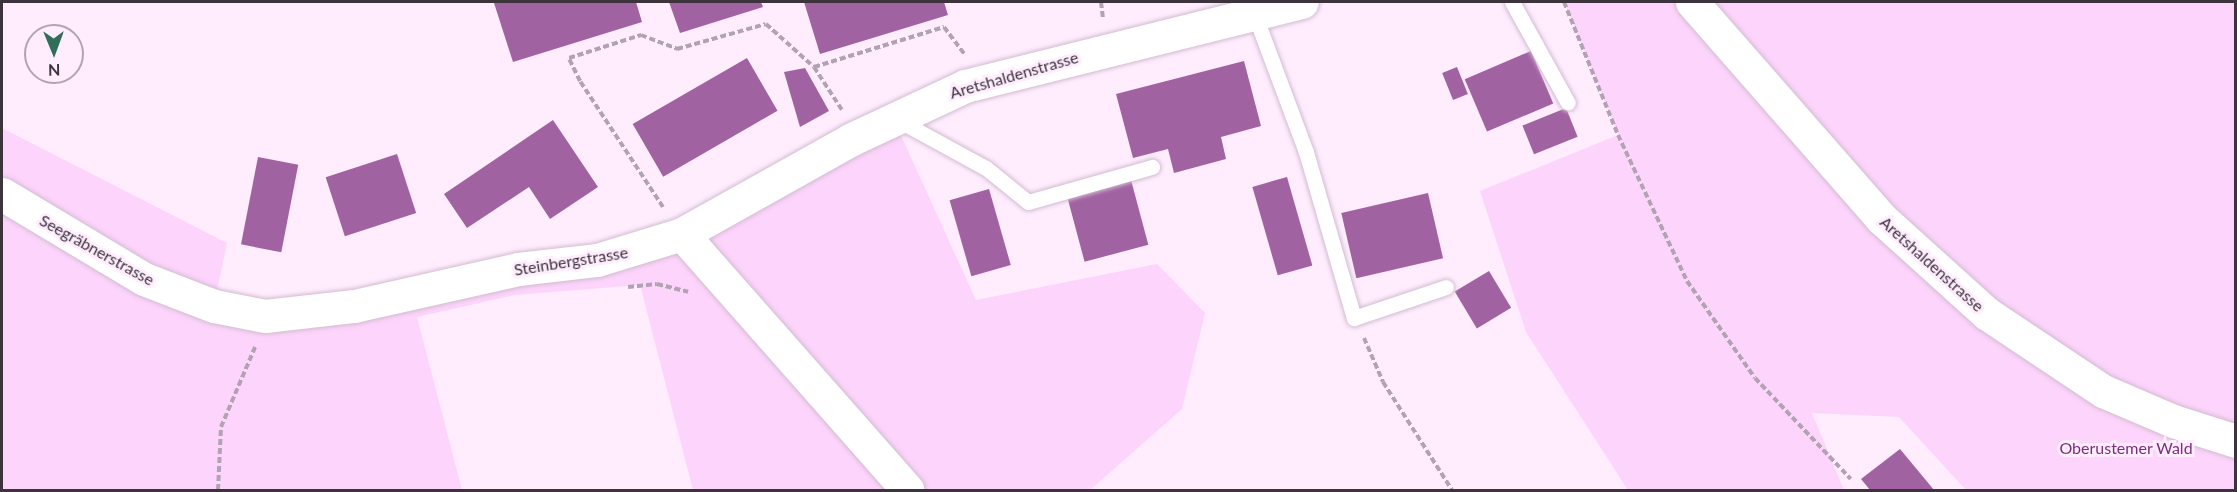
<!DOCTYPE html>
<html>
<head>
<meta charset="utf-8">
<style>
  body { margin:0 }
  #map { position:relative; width:2237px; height:492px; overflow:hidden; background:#ffedfe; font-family:Lato,sans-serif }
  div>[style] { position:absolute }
  .green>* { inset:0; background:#fdd4fc }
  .building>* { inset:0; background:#a162a2; transform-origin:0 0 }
  .path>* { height:4px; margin-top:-2px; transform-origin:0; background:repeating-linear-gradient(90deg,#b1a3b1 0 6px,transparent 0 9px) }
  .roads { filter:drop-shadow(0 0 2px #d2bcd1) drop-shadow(0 0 2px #d2bcd1) }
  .service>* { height:15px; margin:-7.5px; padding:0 7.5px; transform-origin:7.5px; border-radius:7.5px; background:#fff }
  .tertiary>* { height:33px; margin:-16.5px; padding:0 16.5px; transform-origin:16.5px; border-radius:16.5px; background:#fff }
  span { translate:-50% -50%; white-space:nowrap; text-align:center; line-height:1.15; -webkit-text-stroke:6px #ffedfe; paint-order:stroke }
  .street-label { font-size:16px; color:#3c333c }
  .park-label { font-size:16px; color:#7b2d7e }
  .frame { position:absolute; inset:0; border:3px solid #3c333c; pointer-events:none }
  .north { position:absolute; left:24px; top:24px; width:60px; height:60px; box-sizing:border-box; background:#ffedfe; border:2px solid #b1a3b0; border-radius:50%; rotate:179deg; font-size:16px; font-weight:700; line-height:24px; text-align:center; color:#3c333c }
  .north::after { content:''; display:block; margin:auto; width:21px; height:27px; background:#316e5a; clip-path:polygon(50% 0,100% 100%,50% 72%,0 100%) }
</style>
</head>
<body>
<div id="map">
  <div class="green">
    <div style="clip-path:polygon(1564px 2px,2235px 2px,2235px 490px,1966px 490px,1899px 417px,1812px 413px,1844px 490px,1628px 490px,1526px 332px,1480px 191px,1618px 135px)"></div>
    <div style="clip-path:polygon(893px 118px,976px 300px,1157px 264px,1205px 313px,1182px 409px,1090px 490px,693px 490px,640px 285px,515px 295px,417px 317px,462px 490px,2px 490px,2px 128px,227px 243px,214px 306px,265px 316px,597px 260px)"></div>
  </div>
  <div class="building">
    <div style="clip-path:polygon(498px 2px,636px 2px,642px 22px,513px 62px,494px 3px)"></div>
    <div style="clip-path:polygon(669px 2px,761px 2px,763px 7px,680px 33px)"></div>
    <div style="clip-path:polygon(804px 2px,944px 2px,948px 15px,820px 54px)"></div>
    <div style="left:1531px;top:51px;width:57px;height:72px;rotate:67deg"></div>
    <div style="left:747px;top:58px;width:61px;height:132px;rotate:60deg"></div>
    <div style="clip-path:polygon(1244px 61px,1261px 126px,1221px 137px,1226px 159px,1174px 173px,1168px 149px,1133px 158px,1116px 94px)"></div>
    <div style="left:1457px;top:67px;width:29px;height:16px;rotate:68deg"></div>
    <div style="clip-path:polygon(805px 68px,829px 111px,800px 127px,784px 72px)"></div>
    <div style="left:1566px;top:108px;width:31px;height:47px;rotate:68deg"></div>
    <div style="clip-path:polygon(553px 120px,598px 187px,550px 219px,529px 187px,467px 228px,444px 194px)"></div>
    <div style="left:397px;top:154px;width:62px;height:75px;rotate:72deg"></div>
    <div style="left:258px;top:157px;width:41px;height:89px;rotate:11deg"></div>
    <div style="left:1287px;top:177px;width:92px;height:36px;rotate:74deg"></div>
    <div style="left:1131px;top:180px;width:67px;height:66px;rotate:75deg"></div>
    <div style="left:989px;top:189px;width:79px;height:41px;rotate:74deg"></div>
    <div style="left:1428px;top:193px;width:67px;height:89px;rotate:77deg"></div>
    <div style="left:1489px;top:271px;width:43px;height:40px;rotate:59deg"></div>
    <div style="clip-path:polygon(1900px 449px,1934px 490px,1870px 490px,1861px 479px)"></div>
  </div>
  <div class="path">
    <div style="left:1101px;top:2px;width:17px;rotate:83deg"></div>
    <div style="left:1564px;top:2px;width:144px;rotate:67.9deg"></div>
    <div style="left:1618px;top:135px;width:161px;rotate:64.7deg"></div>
    <div style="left:1687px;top:281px;width:118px;rotate:55deg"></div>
    <div style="left:1755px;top:378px;width:139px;rotate:46.5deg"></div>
    <div style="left:814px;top:67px;width:136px;rotate:-17.1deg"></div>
    <div style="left:944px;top:27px;width:34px;rotate:53deg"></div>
    <div style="left:663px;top:207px;width:151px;rotate:-123.4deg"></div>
    <div style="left:580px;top:81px;width:25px;rotate:-116deg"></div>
    <div style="left:569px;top:58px;width:76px;rotate:-17.7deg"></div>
    <div style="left:641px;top:35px;width:39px;rotate:21deg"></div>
    <div style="left:677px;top:49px;width:92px;rotate:-15.7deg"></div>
    <div style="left:766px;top:24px;width:64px;rotate:41.9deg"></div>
    <div style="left:814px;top:67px;width:51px;rotate:56.9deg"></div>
    <div style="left:628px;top:287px;width:29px;rotate:-6deg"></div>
    <div style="left:657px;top:284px;width:32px;rotate:14deg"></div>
    <div style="left:1364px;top:338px;width:48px;rotate:66.6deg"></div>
    <div style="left:1383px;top:382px;width:128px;rotate:57.4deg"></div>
    <div style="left:218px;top:490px;width:63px;rotate:-87.3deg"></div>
    <div style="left:221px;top:427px;width:89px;rotate:-66.9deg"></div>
  </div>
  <div class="roads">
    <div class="service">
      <div style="left:1512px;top:2px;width:115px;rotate:61deg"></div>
      <div style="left:1254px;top:13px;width:148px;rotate:69.5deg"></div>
      <div style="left:1306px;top:152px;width:173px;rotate:73.9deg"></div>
      <div style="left:1354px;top:318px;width:97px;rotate:-18.6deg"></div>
      <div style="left:896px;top:119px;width:102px;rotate:28.6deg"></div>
      <div style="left:986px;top:168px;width:54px;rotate:39deg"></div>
      <div style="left:1028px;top:202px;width:129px;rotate:-15.8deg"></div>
    </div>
    <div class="tertiary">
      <div style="left:1692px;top:2px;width:287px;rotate:48.8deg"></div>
      <div style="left:1881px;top:218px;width:142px;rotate:42.1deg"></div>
      <div style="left:1986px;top:313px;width:141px;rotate:33.7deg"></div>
      <div style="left:2103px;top:391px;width:76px;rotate:23.2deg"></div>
      <div style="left:2173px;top:421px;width:66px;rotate:17.6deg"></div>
      <div style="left:2px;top:194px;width:165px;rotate:30.9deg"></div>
      <div style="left:144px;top:279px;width:75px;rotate:21.1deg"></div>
      <div style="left:214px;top:306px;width:52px;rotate:11.1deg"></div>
      <div style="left:265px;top:316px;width:90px;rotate:-6.4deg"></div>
      <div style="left:354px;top:306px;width:168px;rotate:-12.7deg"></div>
      <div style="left:518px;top:269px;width:80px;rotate:-6.5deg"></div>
      <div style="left:597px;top:260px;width:89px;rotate:-17deg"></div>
      <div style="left:682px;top:234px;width:341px;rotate:48.6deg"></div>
      <div style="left:682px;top:234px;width:195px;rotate:-29.2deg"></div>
      <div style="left:852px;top:139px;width:125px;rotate:-25.1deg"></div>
      <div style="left:965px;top:86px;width:347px;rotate:-14deg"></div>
    </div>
  </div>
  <div class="street-label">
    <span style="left:1014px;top:75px;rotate:-16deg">Aretshaldenstrasse</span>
    <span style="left:97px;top:250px;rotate:29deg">Seegräbnerstrasse</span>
    <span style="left:571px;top:261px;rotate:-9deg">Steinbergstrasse</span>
    <span style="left:1932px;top:264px;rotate:42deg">Aretshaldenstrasse</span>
  </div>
  <div class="park-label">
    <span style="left:2126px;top:448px">Oberustemer Wald</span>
  </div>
  <div class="frame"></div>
  <div class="north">N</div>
</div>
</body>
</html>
